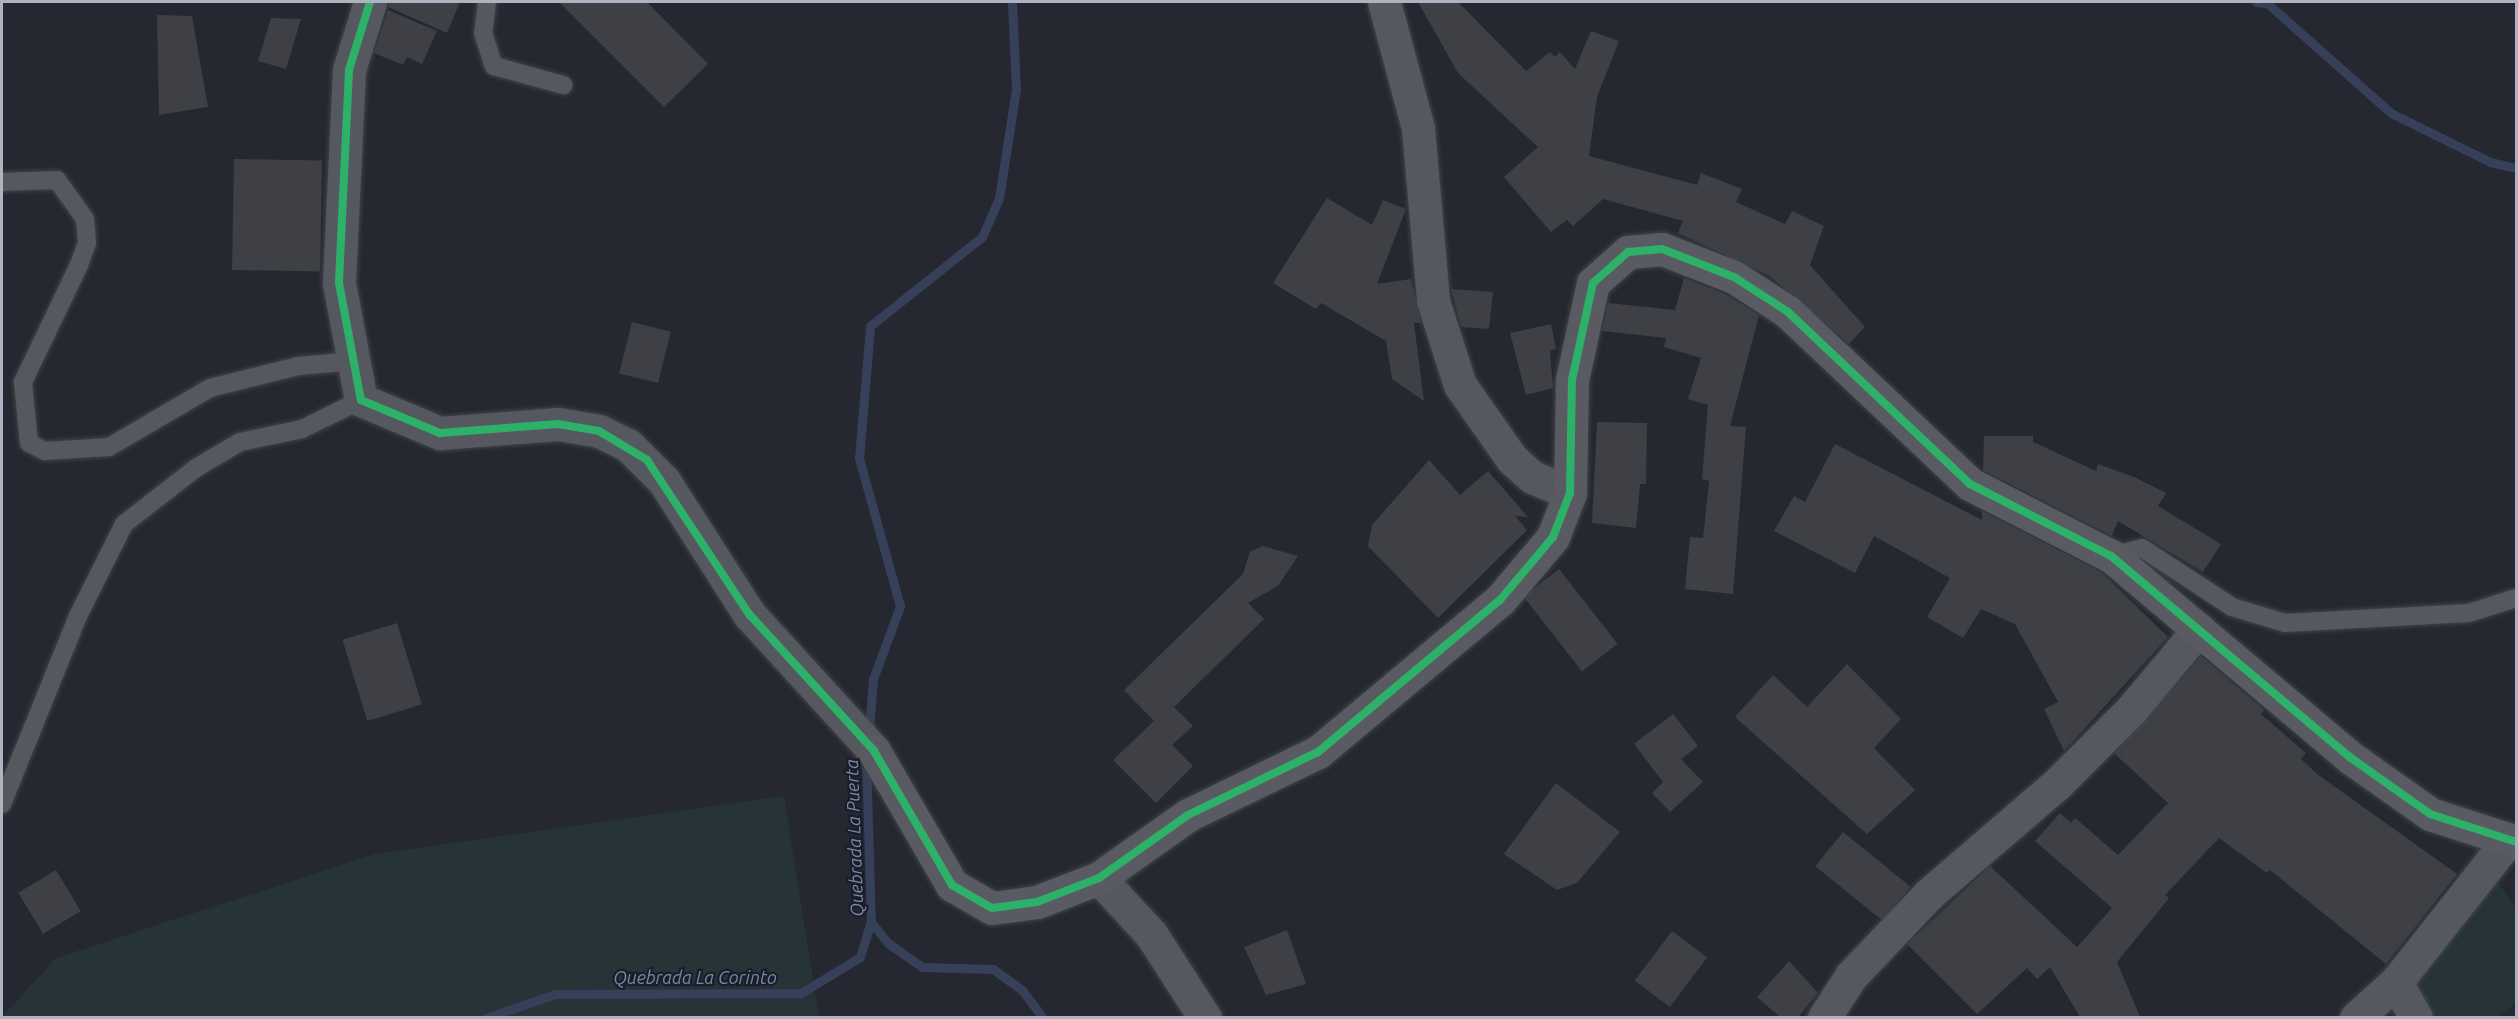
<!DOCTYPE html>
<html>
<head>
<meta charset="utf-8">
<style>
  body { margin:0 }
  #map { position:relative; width:2518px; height:1019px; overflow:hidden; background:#252830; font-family:Ubuntu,sans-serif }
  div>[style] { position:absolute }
  .green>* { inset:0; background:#263337 }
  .stream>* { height:9px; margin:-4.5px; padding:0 4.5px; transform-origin:4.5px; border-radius:4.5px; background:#364058 }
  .building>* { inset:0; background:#3e4046; transform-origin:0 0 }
  .roads { filter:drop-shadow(0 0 2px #404349) drop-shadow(0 0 2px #404349) }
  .lane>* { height:18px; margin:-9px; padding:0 9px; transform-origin:9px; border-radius:9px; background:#55585f }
  .street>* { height:33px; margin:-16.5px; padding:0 16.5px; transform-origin:16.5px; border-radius:16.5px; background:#55585f }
  .secondary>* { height:33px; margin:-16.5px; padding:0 16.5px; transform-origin:16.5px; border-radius:16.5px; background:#5a5b62 }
  .cycleway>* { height:8px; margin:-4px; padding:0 4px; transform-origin:4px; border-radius:4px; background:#2db169 }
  span { translate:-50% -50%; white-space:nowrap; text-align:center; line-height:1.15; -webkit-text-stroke:4.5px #1a1e29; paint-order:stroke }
  .water-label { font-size:18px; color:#7a87a7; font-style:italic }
  .frame { position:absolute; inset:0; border:3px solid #afb3c1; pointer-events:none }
</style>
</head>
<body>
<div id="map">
  <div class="green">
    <div style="clip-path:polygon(784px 796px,819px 1017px,2px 1017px,56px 958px,375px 854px)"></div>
    <div style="clip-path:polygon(2496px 879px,2516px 909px,2516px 1003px,2497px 1017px,2428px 1017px,2407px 987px)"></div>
  </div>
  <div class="stream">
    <div style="left:2256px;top:2px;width:11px;rotate:5deg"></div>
    <div style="left:2267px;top:3px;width:166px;rotate:41.6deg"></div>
    <div style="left:2391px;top:113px;width:110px;rotate:26.3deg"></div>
    <div style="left:2490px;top:162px;width:27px;rotate:13deg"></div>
    <div style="left:869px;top:731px;width:52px;rotate:-85.6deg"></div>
    <div style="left:873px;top:679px;width:78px;rotate:-69.7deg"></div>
    <div style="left:900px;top:606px;width:154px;rotate:-105.5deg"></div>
    <div style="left:859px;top:458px;width:132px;rotate:-85.2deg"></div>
    <div style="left:870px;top:326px;width:143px;rotate:-38.5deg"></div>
    <div style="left:982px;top:237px;width:43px;rotate:-66.4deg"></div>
    <div style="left:999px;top:198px;width:109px;rotate:-81.1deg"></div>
    <div style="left:1016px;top:90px;width:88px;rotate:-92.6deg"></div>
    <div style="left:866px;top:757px;width:165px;rotate:88.3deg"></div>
    <div style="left:871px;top:922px;width:27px;rotate:51deg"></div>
    <div style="left:888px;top:943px;width:42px;rotate:35.2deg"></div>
    <div style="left:922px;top:967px;width:71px;rotate:1.6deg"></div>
    <div style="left:993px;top:969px;width:36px;rotate:36deg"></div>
    <div style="left:1022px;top:990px;width:35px;rotate:53deg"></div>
    <div style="left:486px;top:1018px;width:73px;rotate:-19.2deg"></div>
    <div style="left:555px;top:994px;width:246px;rotate:-0.2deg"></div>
    <div style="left:801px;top:993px;width:69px;rotate:-31.4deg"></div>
    <div style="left:860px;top:957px;width:37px;rotate:-73deg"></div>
  </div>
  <div class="building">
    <div style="clip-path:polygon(388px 2px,460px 2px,447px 33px,388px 7px)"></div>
    <div style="clip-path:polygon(559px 2px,647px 2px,708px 64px,664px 107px)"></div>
    <div style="clip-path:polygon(1418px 2px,1458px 2px,1526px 71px,1550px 52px,1555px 57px,1560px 52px,1575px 69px,1591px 31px,1619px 41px,1597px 97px,1589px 156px,1697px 185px,1701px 173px,1742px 189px,1736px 202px,1785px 224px,1792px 211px,1824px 226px,1810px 265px,1865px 327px,1849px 344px,1770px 276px,1678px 233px,1683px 221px,1603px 199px,1573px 226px,1567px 220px,1551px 232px,1504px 177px,1538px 147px,1458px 73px)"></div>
    <div style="clip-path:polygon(388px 10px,437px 31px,422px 64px,407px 57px,403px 65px,374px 53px)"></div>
    <div style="clip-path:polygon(157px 15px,192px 16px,208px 107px,159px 115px)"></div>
    <div style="clip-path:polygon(271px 18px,301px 19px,286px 69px,258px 61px)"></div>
    <div style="left:234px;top:159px;width:88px;height:111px;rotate:1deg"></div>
    <div style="clip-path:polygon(1327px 198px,1372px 225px,1383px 200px,1406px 209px,1377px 284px,1411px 279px,1421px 323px,1414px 323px,1424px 401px,1392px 379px,1386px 341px,1321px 303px,1316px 309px,1273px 283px)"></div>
    <div style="clip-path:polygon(1684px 278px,1725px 294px,1759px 315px,1730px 426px,1746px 427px,1733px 594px,1685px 589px,1690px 537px,1703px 538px,1709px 481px,1702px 479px,1708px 405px,1688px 399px,1701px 358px,1664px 347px,1666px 338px,1602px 331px,1608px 303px,1675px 310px)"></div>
    <div style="clip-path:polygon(1451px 289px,1493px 292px,1489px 329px,1461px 327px)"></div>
    <div style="left:632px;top:322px;width:40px;height:53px;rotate:14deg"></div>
    <div style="clip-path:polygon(1551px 324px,1556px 349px,1550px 351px,1553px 388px,1526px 395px,1510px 333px)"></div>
    <div style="clip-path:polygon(1597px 422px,1647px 423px,1646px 484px,1640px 484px,1636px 528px,1592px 523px)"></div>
    <div style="clip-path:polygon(1984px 436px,2033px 436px,2033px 442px,2096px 471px,2098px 464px,2134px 477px,2166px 493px,2158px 506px,2221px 544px,2203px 572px,2118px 521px,2112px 536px,1983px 470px)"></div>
    <div style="clip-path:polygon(1835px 444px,1982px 520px,1982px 511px,2101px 572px,2168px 637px,2064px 751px,2044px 709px,2058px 702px,2015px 624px,1981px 609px,1963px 638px,1927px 617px,1950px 578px,1874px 536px,1855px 573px,1774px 531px,1794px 496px,1805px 502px)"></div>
    <div style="clip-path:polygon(1429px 460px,1460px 495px,1488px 471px,1528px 517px,1515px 516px,1527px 530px,1438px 618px,1368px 546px,1372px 525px)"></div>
    <div style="clip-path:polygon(1263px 546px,1298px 556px,1278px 586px,1248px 603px,1264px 619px,1174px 707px,1193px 726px,1172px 745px,1193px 766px,1156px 803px,1113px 760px,1154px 721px,1124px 690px,1243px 574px,1250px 552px)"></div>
    <div style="left:1559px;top:569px;width:95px;height:45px;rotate:52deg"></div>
    <div style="left:397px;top:623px;width:85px;height:57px;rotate:73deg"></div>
    <div style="clip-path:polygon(2201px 656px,2264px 710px,2261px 714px,2306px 753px,2301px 759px,2317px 774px,2457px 874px,2386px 964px,2270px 870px,2267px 873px,2219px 838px,2165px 895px,2169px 898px,2117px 962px,2140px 1017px,2080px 1017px,2050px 967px,2037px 979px,2027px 968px,1977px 1014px,1907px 944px,1990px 866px,2077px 947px,2112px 908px,2035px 841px,2060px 813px,2071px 823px,2075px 818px,2118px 855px,2168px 803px,2114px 753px)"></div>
    <div style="clip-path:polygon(1847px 664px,1901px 719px,1874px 748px,1915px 790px,1867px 834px,1735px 717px,1773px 675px,1807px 707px)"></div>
    <div style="clip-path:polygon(1673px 714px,1698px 746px,1681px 759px,1703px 782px,1670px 812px,1652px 793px,1663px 782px,1634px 744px)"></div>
    <div style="clip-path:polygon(1556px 783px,1620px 832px,1577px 883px,1557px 890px,1504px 854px)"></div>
    <div style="left:1843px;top:832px;width:87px;height:44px;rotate:39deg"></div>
    <div style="left:56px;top:870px;width:48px;height:44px;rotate:59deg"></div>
    <div style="clip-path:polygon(1287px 930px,1306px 984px,1266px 995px,1244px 947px)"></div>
    <div style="left:1672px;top:931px;width:44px;height:62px;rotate:37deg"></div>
    <div style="clip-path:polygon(1789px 961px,1818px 993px,1798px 1017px,1780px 1017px,1757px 997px)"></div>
  </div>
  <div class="roads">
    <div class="lane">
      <div style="left:487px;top:2px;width:31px;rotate:97deg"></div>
      <div style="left:483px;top:33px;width:35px;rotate:72deg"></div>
      <div style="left:494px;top:66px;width:72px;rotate:15.4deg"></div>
      <div style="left:2px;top:182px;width:55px;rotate:-2.1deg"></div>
      <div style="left:57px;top:180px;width:48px;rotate:54.3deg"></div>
      <div style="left:85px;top:219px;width:24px;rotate:85deg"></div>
      <div style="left:87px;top:243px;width:23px;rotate:110deg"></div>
      <div style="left:79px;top:265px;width:130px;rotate:115.6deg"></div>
      <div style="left:23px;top:382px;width:61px;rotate:84.4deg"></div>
      <div style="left:29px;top:443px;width:18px;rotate:27deg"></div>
      <div style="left:45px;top:451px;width:64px;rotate:-3.6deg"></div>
      <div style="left:109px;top:447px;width:117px;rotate:-30.3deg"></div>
      <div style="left:210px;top:388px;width:91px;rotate:-14deg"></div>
      <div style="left:298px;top:366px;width:57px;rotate:-5deg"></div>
      <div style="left:2111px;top:556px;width:32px;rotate:-14deg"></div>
      <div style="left:2142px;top:548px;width:108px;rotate:33.2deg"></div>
      <div style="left:2232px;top:607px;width:55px;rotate:16.8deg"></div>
      <div style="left:2285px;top:623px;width:184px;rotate:-3.1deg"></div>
      <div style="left:2469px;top:613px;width:49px;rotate:-17.7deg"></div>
      <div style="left:2px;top:804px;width:203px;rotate:-68deg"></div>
      <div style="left:78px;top:616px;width:103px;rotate:-63.4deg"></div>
      <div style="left:124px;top:524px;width:91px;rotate:-37.9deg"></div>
      <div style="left:196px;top:468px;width:51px;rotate:-30.6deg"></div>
      <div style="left:240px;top:442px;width:63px;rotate:-11.8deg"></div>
      <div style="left:302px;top:429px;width:66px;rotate:-26.2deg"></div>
    </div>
    <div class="street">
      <div style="left:370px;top:2px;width:71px;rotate:107.2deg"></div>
      <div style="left:349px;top:70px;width:213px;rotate:92.7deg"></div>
      <div style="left:339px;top:283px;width:119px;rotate:79.4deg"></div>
      <div style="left:361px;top:400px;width:86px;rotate:22.7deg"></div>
      <div style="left:440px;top:433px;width:118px;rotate:-4.4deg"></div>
      <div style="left:558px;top:424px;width:42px;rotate:9.7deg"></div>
      <div style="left:599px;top:431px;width:32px;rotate:26deg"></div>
      <div style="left:628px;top:445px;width:51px;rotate:45deg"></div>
      <div style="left:664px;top:481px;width:158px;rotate:57.4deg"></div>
      <div style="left:749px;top:614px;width:185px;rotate:47.6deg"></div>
      <div style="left:1384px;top:2px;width:131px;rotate:74.9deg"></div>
      <div style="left:1418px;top:128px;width:174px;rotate:85deg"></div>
      <div style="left:1433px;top:301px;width:88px;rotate:72.2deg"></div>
      <div style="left:1460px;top:385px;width:90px;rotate:54.9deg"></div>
      <div style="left:1512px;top:459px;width:27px;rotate:42deg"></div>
      <div style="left:1532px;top:477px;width:41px;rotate:22.8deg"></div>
      <div style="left:1099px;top:878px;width:76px;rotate:47.1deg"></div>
      <div style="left:1151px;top:934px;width:100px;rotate:57.3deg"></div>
      <div style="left:2396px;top:982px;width:41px;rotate:60.9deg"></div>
      <div style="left:1824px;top:1018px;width:50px;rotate:-57.3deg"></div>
      <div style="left:1851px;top:976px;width:113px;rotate:-46.4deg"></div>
      <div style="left:1929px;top:894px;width:169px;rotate:-40.7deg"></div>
      <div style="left:2057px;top:784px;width:106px;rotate:-45deg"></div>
      <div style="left:2132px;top:709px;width:104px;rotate:-50.1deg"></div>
      <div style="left:2356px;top:1018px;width:54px;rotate:-42deg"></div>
      <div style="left:2396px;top:982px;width:181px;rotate:-51.7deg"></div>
    </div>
    <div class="secondary">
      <div style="left:874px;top:751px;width:155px;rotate:59.8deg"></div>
      <div style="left:952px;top:885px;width:46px;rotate:29.9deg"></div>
      <div style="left:992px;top:908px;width:45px;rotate:-7.6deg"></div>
      <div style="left:1037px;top:902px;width:66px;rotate:-21.2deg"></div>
      <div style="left:1099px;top:878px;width:109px;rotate:-35.3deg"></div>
      <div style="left:1188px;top:815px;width:144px;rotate:-25.9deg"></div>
      <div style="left:1318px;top:752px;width:237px;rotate:-39.9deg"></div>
      <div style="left:1500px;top:600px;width:82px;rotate:-49.9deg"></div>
      <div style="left:1553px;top:537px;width:47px;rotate:-68.9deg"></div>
      <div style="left:1570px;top:493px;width:113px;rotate:-89deg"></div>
      <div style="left:1572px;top:380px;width:99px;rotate:-77.8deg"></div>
      <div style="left:1593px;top:283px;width:47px;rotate:-41.5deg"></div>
      <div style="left:1628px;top:252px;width:34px;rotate:-5deg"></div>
      <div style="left:1662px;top:249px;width:77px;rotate:21.3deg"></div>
      <div style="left:1734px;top:277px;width:64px;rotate:32.9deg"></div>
      <div style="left:1788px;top:312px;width:250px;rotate:43.4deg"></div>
      <div style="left:1970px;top:484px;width:158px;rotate:27.1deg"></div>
      <div style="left:2111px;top:556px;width:314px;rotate:40.1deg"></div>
      <div style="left:2351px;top:758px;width:97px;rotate:35.3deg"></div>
      <div style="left:2430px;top:814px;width:90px;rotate:18deg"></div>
    </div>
  </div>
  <div class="cycleway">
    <div style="left:370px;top:2px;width:71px;rotate:107.2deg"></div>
    <div style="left:349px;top:70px;width:213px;rotate:92.7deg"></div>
    <div style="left:339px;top:283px;width:119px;rotate:79.4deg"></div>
    <div style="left:361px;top:400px;width:86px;rotate:22.7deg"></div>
    <div style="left:440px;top:433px;width:118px;rotate:-4.4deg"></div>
    <div style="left:558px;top:424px;width:42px;rotate:9.7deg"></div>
    <div style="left:599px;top:431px;width:56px;rotate:31.1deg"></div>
    <div style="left:647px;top:460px;width:185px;rotate:56.5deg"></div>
    <div style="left:749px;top:614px;width:185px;rotate:47.6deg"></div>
    <div style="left:874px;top:751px;width:155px;rotate:59.8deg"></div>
    <div style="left:952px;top:885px;width:46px;rotate:29.9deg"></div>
    <div style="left:992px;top:908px;width:45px;rotate:-7.6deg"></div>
    <div style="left:1037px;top:902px;width:66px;rotate:-21.2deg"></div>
    <div style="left:1099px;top:878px;width:109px;rotate:-35.3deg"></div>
    <div style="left:1188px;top:815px;width:144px;rotate:-25.9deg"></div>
    <div style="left:1318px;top:752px;width:237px;rotate:-39.9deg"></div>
    <div style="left:1500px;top:600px;width:82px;rotate:-49.9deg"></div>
    <div style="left:1553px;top:537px;width:47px;rotate:-68.9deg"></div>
    <div style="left:1570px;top:493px;width:113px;rotate:-89deg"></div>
    <div style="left:1572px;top:380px;width:99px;rotate:-77.8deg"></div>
    <div style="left:1593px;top:283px;width:47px;rotate:-41.5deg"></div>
    <div style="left:1628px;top:252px;width:34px;rotate:-5deg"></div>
    <div style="left:1662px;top:249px;width:77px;rotate:21.3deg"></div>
    <div style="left:1734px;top:277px;width:64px;rotate:32.9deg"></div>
    <div style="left:1788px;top:312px;width:250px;rotate:43.4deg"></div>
    <div style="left:1970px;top:484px;width:158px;rotate:27.1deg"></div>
    <div style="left:2111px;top:556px;width:314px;rotate:40.1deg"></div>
    <div style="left:2351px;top:758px;width:97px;rotate:35.3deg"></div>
    <div style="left:2430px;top:814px;width:90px;rotate:18deg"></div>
  </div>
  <div class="water-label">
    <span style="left:854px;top:838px;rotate:-92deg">Quebrada La Puerta</span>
    <span style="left:695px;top:977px">Quebrada La Corinto</span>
  </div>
  <div class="frame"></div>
</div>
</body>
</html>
